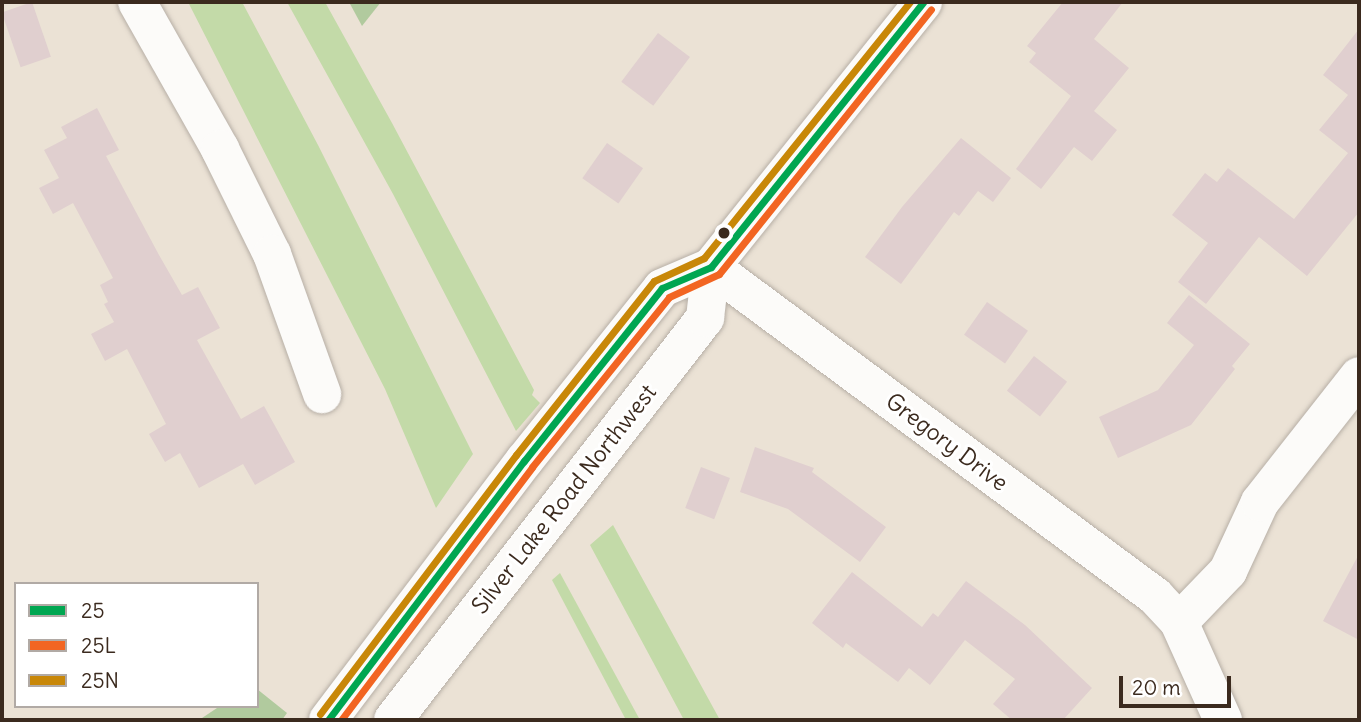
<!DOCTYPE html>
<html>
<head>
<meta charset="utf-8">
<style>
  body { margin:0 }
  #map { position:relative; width:1361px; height:722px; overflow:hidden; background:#ebe2d5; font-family:Delius,sans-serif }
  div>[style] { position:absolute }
  .green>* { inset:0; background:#c3daa8 }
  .forest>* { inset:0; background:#b1ca9e }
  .building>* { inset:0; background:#e0cfcf; transform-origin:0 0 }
  .roads { filter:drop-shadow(0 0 2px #b7afa6) drop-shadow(0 0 2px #b7afa6) }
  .minor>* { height:38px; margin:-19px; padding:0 19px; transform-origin:19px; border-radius:19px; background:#fcfbf9 }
  .major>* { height:38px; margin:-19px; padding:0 19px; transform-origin:19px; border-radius:19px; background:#fcfbf9 }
  .bus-1>* { height:7px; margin:-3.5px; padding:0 3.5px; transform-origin:3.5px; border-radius:3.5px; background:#00a651 }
  .bus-2>* { height:7px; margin:-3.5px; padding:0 3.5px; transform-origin:3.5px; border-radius:3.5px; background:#f26522 }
  .bus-3>* { height:7px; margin:-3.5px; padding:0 3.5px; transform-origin:3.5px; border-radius:3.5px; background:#c88708 }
  .dots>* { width:19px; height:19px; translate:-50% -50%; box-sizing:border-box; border:4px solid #fff; border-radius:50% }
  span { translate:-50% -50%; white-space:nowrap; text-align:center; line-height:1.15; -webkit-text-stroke:6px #fff; paint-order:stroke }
  .street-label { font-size:23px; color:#3b2a1e }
  .frame { position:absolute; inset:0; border:4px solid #3b2a1e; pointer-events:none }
  .legend { position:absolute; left:14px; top:582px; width:245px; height:126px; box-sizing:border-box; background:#fff; border:2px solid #b1aaa5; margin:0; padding:9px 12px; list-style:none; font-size:21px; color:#3b2a1e }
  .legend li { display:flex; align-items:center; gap:14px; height:35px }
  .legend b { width:35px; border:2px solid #b1aaa5 }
  .scale { position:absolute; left:1119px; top:676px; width:112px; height:32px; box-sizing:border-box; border:4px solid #3b2a1e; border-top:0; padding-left:9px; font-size:21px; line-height:24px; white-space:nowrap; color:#3b2a1e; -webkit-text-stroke:5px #fff; paint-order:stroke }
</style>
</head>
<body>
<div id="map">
  <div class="green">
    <div style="clip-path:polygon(188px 2px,242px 2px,318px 145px,473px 454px,436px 508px,385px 389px)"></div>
    <div style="clip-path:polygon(287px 2px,325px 2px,392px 123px,534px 390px,532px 395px,540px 403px,516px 431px,393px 194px)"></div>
    <div style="clip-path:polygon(613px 525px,720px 720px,684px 720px,653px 662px,590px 545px)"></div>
    <div style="clip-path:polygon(560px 573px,640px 720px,626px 720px,552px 580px)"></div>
  </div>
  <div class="forest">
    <div style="clip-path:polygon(349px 2px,381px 2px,362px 26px)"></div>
    <div style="clip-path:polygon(257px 689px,287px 713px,282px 720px,199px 720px,220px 706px,257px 706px)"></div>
  </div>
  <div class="building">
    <div style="left:32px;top:2px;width:58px;height:32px;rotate:71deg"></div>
    <div style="clip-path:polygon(1063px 2px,1123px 2px,1094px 39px,1129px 68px,1094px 111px,1117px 130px,1092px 161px,1074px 147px,1041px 189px,1016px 169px,1071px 96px,1029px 62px,1036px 53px,1027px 46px)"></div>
    <div style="clip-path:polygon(1359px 29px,1359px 212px,1307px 276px,1259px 237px,1206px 304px,1178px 282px,1208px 243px,1172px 215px,1205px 173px,1217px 182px,1228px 168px,1294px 219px,1348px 153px,1319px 130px,1348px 95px,1323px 75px)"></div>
    <div style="left:658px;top:33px;width:40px;height:61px;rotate:37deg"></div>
    <div style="clip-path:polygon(97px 108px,119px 150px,106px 156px,159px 255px,182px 295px,198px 287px,220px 328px,197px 340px,241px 419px,264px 406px,295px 462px,255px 485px,243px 464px,199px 488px,180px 453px,165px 462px,149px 434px,166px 424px,127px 349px,105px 361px,91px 334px,114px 322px,104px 304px,108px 302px,100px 285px,113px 278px,73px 203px,53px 214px,39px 188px,59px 178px,44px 150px,67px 138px,61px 127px)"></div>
    <div style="clip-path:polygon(961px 138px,1011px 178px,993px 202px,978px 191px,959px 216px,954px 212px,901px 284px,865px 257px,902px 207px)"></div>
    <div style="left:607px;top:143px;width:44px;height:43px;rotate:35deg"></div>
    <div style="clip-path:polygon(1189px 295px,1250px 344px,1232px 366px,1235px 369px,1191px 425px,1118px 458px,1099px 417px,1158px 390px,1194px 345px,1167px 323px)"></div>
    <div style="left:987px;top:302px;width:50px;height:40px;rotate:35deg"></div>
    <div style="left:1034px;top:356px;width:42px;height:44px;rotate:38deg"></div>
    <div style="clip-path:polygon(755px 447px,814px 468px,812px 472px,886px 527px,860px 562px,788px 509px,740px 492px)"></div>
    <div style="left:701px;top:467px;width:31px;height:44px;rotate:21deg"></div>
    <div style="clip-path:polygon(1359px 554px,1359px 640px,1323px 621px)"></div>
    <div style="clip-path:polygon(852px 572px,922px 627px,933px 613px,938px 617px,966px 581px,1025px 625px,1092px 688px,1063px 720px,1012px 720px,993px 704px,1015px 679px,965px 640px,930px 685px,909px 668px,898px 682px,846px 643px,843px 648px,812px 623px)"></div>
  </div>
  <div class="roads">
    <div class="minor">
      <div style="left:137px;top:2px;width:169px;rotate:60.5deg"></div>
      <div style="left:220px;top:149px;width:117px;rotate:63.7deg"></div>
      <div style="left:272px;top:254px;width:149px;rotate:70.3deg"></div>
      <div style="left:711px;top:267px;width:553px;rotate:36.54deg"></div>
      <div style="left:1155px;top:596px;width:35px;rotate:47deg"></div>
      <div style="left:1223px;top:720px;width:107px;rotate:-114.2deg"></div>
      <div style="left:1179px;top:622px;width:71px;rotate:-46.1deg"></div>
      <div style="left:1228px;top:571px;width:76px;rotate:-65.1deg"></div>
      <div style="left:1260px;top:502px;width:160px;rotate:-51.8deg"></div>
    </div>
    <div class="major">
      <div style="left:328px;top:720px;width:325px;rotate:-52.9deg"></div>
      <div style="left:524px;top:461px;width:221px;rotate:-51.4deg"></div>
      <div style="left:662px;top:288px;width:53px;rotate:-23.2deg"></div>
      <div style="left:711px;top:267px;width:339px;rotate:-51.3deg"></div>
      <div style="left:393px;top:720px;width:509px;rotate:-52.18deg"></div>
      <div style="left:705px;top:318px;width:51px;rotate:-83.3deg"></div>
    </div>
  </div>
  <div class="bus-1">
    <div style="left:328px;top:720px;width:325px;rotate:-52.9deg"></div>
    <div style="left:524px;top:461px;width:221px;rotate:-51.4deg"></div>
    <div style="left:662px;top:288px;width:53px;rotate:-23.2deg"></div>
    <div style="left:711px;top:267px;width:339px;rotate:-51.3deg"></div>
  </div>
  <div class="bus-2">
    <div style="left:341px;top:720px;width:317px;rotate:-52.9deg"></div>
    <div style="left:532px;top:467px;width:218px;rotate:-51.1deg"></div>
    <div style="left:669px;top:297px;width:55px;rotate:-24.7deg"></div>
    <div style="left:719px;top:274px;width:339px;rotate:-51.3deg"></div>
  </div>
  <div class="bus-3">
    <div style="left:320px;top:714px;width:325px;rotate:-52.9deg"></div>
    <div style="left:516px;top:455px;width:222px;rotate:-51.6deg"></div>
    <div style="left:654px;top:281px;width:55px;rotate:-24.7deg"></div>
    <div style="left:704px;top:258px;width:329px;rotate:-51.2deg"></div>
  </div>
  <div class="dots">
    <div style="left:724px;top:233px;background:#3b2a1e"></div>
  </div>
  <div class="street-label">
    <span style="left:947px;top:442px;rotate:37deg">Gregory Drive</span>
    <span style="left:564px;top:499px;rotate:-52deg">Silver Lake Road Northwest</span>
  </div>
  <div class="frame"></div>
  <ul class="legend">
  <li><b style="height:9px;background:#00a651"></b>25</li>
  <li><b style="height:9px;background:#f26522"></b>25L</li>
  <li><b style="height:9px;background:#c88708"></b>25N</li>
  </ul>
  <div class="scale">20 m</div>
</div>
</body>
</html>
